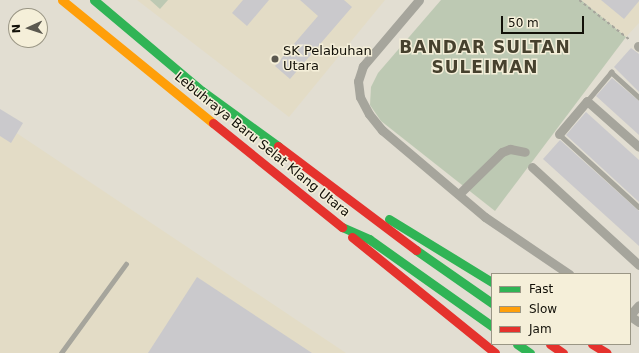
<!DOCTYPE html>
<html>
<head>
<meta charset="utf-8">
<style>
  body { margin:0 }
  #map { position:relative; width:639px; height:353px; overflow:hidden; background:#e2ded2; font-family:"DejaVu Sans",sans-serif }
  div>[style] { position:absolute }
  .built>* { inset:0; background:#e3dcc6 }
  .green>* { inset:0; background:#bdc9b3 }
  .building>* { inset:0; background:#cac9cc }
  .path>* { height:2px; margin-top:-1px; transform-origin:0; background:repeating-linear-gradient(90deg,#a6a59c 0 3px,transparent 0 6px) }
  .lane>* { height:4.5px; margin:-2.25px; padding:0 2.25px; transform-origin:2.25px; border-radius:2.25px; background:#a6a59c }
  .street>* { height:9px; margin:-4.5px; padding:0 4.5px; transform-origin:4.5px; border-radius:4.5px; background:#a6a59c }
  .fast>* { height:9px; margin:-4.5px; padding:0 4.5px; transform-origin:4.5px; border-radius:4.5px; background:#30b455 }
  .slow>* { height:9px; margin:-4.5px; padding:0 4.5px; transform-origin:4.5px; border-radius:4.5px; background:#ff9f0a }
  .jam>* { height:9px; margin:-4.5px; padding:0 4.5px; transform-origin:4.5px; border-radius:4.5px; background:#e5322d }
  .dots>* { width:11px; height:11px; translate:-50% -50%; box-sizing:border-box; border:2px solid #f5efd9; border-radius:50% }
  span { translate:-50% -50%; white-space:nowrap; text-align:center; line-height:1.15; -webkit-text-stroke:3px #f5efd9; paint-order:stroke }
  .poi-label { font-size:13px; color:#121008 }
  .left { translate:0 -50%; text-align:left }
  .street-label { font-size:13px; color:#121008 }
  .district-label { font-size:17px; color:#46412e; font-weight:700; letter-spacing:1px }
  .legend { position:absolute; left:491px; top:273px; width:140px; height:72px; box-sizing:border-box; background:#f5efd9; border:1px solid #9a9685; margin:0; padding:5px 7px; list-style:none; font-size:12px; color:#121008 }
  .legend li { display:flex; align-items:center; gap:8px; height:20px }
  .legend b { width:20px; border:1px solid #9a9685 }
  .north { position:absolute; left:8px; top:8px; width:40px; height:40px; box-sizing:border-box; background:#f5efd9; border:1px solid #9a9685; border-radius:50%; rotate:267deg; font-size:11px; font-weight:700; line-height:16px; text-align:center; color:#121008 }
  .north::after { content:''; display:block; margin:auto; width:14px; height:18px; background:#5b584f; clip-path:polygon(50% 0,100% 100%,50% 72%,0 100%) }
  .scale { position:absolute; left:501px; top:16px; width:83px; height:18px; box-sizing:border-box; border:2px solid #121008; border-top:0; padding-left:5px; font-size:12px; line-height:14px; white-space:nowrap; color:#121008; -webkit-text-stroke:3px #f5efd9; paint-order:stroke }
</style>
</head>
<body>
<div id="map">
  <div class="built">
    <div style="clip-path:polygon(137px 0,385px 0,289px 117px)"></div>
    <div style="clip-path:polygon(581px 0,639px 0,639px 23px,626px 37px)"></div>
    <div style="clip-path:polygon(0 122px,346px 353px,0 353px)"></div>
  </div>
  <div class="green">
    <div style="clip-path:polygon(150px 0,168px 0,160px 9px)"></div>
    <div style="clip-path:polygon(441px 0,581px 0,626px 37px,495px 211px,381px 121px,370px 105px,371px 87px,378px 73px)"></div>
  </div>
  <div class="building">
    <div style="clip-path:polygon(243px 0,269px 0,247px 26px,232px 13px)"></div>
    <div style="clip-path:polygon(300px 0,344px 0,352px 7px,290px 79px,275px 66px,318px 16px)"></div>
    <div style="clip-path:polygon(601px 0,639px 0,639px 1px,624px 19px)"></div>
    <div style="clip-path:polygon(631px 48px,639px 54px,639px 92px,614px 67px)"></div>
    <div style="clip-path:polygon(612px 78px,639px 101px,639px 135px,596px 96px)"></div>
    <div style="clip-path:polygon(0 109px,23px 123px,11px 143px,0 136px)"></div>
    <div style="clip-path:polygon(586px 112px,639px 160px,639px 202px,566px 135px)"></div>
    <div style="clip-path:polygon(560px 140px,639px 211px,639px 246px,543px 159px)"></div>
    <div style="clip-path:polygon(197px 277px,312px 353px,148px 353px)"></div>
  </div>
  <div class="path">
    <div style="left:579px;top:0;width:65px;rotate:38.1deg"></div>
  </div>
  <div class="lane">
    <div style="left:587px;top:101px;width:38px;rotate:-50deg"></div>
    <div style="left:611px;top:72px;width:38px;rotate:42deg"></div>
    <div style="left:559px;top:134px;width:108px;rotate:42.4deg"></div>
    <div style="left:61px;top:353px;width:110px;rotate:-53.9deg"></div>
  </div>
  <div class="street">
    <div style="left:419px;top:0;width:87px;rotate:130.3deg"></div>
    <div style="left:363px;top:66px;width:16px;rotate:108deg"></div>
    <div style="left:358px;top:81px;width:16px;rotate:83deg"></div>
    <div style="left:360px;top:97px;width:19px;rotate:62deg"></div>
    <div style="left:369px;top:114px;width:21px;rotate:51deg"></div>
    <div style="left:382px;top:130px;width:135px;rotate:40.2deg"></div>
    <div style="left:485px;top:217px;width:102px;rotate:34.2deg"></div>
    <div style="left:638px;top:46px;width:1px;rotate:45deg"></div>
    <div style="left:559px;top:134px;width:43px;rotate:-49.7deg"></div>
    <div style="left:587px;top:101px;width:69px;rotate:41.5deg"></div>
    <div style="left:532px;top:167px;width:145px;rotate:42.5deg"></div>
    <div style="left:459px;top:194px;width:60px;rotate:-44.3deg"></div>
    <div style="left:502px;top:152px;width:9px;rotate:-21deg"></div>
    <div style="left:510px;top:149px;width:15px;rotate:11deg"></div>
    <div style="left:630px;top:315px;width:13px;rotate:-48deg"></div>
    <div style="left:630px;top:316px;width:11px;rotate:34deg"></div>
  </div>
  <div class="fast">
    <div style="left:94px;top:0;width:141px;rotate:40.1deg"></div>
    <div style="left:202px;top:91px;width:94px;rotate:35.9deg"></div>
    <div style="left:389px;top:219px;width:121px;rotate:31.5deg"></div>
    <div style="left:342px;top:227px;width:30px;rotate:24deg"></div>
    <div style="left:369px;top:239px;width:151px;rotate:35.3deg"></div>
    <div style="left:416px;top:250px;width:93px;rotate:34.9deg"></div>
    <div style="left:517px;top:344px;width:16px;rotate:35deg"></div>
  </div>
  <div class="slow">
    <div style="left:62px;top:0;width:195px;rotate:39.2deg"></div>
  </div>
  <div class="jam">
    <div style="left:213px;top:123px;width:166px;rotate:38.9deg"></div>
    <div style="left:278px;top:146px;width:173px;rotate:37deg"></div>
    <div style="left:352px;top:237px;width:184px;rotate:39deg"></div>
    <div style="left:550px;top:344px;width:16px;rotate:35deg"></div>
    <div style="left:592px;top:344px;width:17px;rotate:31deg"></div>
  </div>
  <div class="dots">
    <div style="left:275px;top:59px;background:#5b584f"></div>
  </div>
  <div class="poi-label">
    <span class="left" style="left:283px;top:59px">SK Pelabuhan<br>Utara</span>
  </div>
  <div class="street-label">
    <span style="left:262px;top:145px;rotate:39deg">Lebuhraya Baru Selat Klang Utara</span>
  </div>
  <div class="district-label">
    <span style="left:485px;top:58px">BANDAR SULTAN<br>SULEIMAN</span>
  </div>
  <ul class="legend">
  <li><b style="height:5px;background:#30b455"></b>Fast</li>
  <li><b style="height:5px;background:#ff9f0a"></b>Slow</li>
  <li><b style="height:5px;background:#e5322d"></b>Jam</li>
  </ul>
  <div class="north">N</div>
  <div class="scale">50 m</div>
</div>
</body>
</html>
